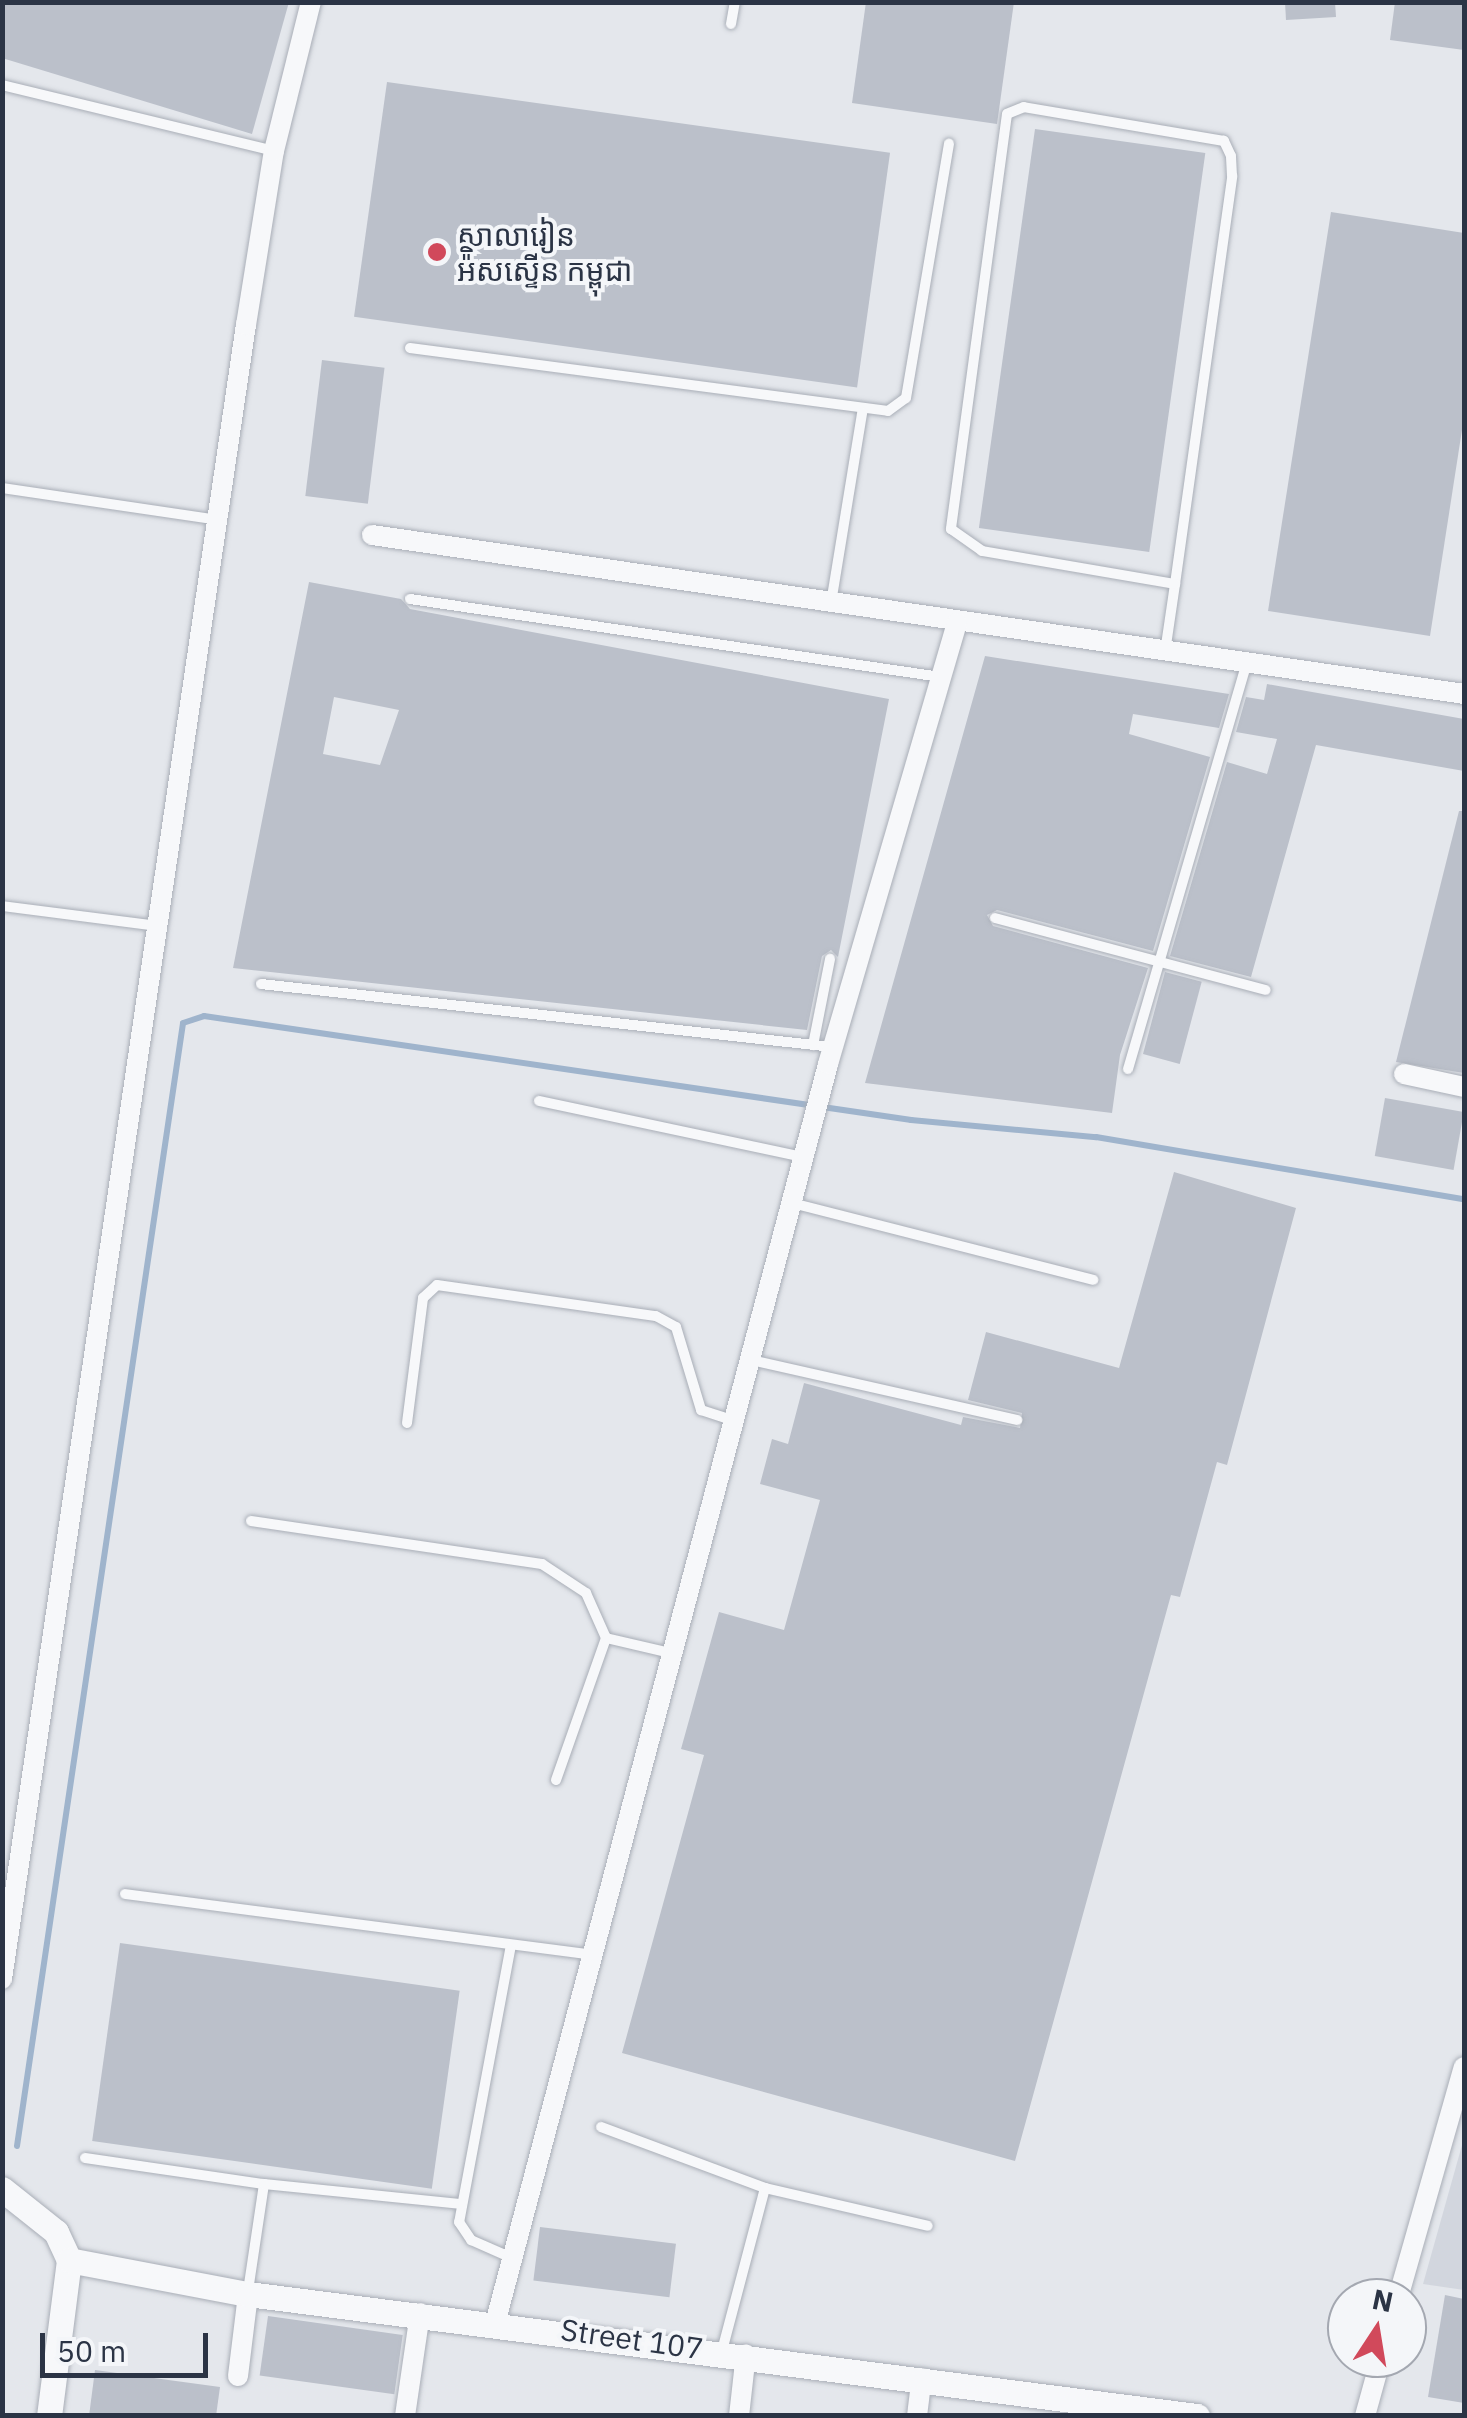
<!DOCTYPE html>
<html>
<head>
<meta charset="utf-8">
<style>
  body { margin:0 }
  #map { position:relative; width:1467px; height:2418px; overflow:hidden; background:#e4e7ec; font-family:"IBM Plex Sans","Noto Sans Khmer",sans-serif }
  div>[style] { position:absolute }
  .built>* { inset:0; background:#d2d6de }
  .stream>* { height:6px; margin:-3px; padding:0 3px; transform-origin:3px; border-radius:3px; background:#9fb4cc }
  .building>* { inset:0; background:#bbc0ca; transform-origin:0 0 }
  .roads { filter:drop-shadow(0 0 2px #a9aeb7) drop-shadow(0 0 2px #a9aeb7) }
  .service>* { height:10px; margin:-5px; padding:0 5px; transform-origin:5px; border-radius:5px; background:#f7f8fa }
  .minor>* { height:20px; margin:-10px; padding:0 10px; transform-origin:10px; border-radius:10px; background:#f7f8fa }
  .tertiary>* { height:25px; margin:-12.5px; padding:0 12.5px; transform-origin:12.5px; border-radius:12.5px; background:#f7f8fa }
  .dots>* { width:28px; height:28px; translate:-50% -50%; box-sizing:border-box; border:5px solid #f4f6f9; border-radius:50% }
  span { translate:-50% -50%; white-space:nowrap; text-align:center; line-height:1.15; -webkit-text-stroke:8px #f4f6f9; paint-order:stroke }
  .poi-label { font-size:30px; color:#2b3445 }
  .left { translate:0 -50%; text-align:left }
  .street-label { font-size:30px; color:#2b3445 }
  .frame { position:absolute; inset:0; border:5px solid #2b3445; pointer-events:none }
  .north { position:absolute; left:1327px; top:2278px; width:100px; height:100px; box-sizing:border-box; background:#f4f6f9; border:2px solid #a4a8b1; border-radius:50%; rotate:12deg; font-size:28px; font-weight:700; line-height:40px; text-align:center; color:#2b3445 }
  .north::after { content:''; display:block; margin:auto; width:35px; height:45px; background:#d1495b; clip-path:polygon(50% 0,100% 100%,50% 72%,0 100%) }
  .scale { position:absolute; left:40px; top:2333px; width:168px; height:45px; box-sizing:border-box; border:5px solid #2b3445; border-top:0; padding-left:12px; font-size:30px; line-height:35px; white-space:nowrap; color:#2b3445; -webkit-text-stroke:8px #f4f6f9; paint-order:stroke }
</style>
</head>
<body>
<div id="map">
  <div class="built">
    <div style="clip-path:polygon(1464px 2138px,1464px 2290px,1423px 2284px)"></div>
  </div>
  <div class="stream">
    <div style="left:17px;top:2146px;width:1135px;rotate:-81.59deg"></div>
    <div style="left:183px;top:1023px;width:22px;rotate:-18deg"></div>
    <div style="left:204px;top:1016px;width:715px;rotate:8.37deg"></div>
    <div style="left:911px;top:1120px;width:186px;rotate:5.3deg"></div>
    <div style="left:1096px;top:1137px;width:373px;rotate:9.6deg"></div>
  </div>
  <div class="building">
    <div style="clip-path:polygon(2px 2px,289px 2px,252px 134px,2px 58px)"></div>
    <div style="clip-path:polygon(866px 2px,1014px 2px,997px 124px,852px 103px)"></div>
    <div style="clip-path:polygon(1285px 2px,1335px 2px,1336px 17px,1286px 20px)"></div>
    <div style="clip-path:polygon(1395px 2px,1464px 2px,1464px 50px,1390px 40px)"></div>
    <div style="left:387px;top:82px;width:508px;height:237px;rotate:8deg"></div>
    <div style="left:1035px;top:129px;width:172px;height:403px;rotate:8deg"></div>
    <div style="clip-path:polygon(1331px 212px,1464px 233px,1464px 417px,1430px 636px,1268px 611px)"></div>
    <div style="left:322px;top:360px;width:63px;height:137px;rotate:7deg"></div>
    <div style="clip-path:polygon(evenodd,309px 582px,401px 599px,410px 609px,889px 699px,838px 957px,831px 950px,822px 956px,807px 1030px,233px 968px,309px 582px,334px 697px,399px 710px,380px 765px,323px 754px,334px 697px)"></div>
    <div style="clip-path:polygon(985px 656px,1229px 694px,1219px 728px,1133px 714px,1129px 734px,1210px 757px,1153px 951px,997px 910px,987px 915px,993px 926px,1148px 968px,1120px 1055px,1112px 1113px,865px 1083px)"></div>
    <div style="clip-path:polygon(1267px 684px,1464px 719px,1464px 771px,1316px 745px,1251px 977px,1170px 956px,1227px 762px,1267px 774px,1277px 739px,1236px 732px,1246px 697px,1264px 700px)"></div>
    <div style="clip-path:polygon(1459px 811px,1464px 811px,1464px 1073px,1396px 1062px)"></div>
    <div style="left:1165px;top:972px;width:38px;height:85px;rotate:15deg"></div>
    <div style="left:1385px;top:1098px;width:80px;height:59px;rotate:10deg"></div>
    <div style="clip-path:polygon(1174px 1172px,1296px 1208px,1227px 1465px,1217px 1462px,1180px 1597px,1171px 1595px,1015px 2161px,622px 2053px,704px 1755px,681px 1749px,719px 1612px,784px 1630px,820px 1500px,760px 1484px,772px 1439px,788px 1444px,804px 1383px,961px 1425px,963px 1417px,1020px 1428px,1022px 1413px,968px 1400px,986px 1332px,1119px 1368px)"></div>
    <div style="left:120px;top:1943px;width:343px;height:200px;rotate:8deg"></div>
    <div style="left:540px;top:2227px;width:137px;height:54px;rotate:7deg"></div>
    <div style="clip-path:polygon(1445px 2295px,1464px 2299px,1464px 2403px,1428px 2397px)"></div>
    <div style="left:268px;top:2316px;width:136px;height:60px;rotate:8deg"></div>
    <div style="clip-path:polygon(95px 2370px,220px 2387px,216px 2416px,89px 2416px)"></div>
  </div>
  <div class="roads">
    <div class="service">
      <div style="left:731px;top:24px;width:22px;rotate:-80deg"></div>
      <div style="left:2px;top:85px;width:280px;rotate:13.6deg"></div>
      <div style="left:410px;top:348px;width:482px;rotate:7.5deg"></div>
      <div style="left:888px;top:411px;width:22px;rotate:-36deg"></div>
      <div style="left:906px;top:398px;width:258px;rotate:-80.4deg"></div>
      <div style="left:2px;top:488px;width:220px;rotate:8.4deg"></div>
      <div style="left:410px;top:599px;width:537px;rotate:8.36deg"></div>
      <div style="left:831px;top:603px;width:193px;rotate:-80.7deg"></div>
      <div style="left:1165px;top:652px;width:69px;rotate:-81.6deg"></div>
      <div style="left:1175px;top:584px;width:412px;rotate:-82deg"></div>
      <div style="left:1232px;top:176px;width:20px;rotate:-93deg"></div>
      <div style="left:1231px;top:156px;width:17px;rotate:-115deg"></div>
      <div style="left:1224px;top:141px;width:203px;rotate:-170.4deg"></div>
      <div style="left:1024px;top:107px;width:18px;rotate:158deg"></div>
      <div style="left:1007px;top:114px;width:419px;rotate:97.7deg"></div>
      <div style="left:951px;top:529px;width:38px;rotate:35deg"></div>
      <div style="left:982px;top:551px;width:196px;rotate:9.7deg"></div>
      <div style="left:2px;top:906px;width:158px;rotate:7.3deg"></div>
      <div style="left:995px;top:918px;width:280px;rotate:14.9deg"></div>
      <div style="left:261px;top:984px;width:575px;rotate:6.29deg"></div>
      <div style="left:813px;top:1045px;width:88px;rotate:-78.8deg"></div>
      <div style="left:1128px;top:1069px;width:420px;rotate:-73.7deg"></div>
      <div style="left:539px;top:1101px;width:269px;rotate:12deg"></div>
      <div style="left:792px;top:1203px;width:311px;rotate:14.3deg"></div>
      <div style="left:751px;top:1360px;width:273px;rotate:12.7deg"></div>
      <div style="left:407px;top:1423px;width:126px;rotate:-82.7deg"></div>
      <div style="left:423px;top:1298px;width:19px;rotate:-43deg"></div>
      <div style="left:437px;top:1285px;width:221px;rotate:8.1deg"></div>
      <div style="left:656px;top:1316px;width:23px;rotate:29deg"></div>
      <div style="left:676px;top:1327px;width:87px;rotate:73.2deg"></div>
      <div style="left:701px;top:1410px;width:36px;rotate:18deg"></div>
      <div style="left:251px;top:1521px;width:294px;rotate:8.4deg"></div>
      <div style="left:542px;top:1564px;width:53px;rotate:33.4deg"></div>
      <div style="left:586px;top:1593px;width:49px;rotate:66deg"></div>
      <div style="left:606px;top:1638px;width:70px;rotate:13.2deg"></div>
      <div style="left:556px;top:1780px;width:151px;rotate:-70.6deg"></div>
      <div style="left:125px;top:1894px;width:472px;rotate:7.4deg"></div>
      <div style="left:511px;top:1945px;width:282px;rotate:100.6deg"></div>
      <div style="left:459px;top:2222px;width:22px;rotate:56deg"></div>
      <div style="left:471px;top:2240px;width:45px;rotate:23.7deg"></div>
      <div style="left:601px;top:2127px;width:175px;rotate:20.4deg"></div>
      <div style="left:765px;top:2188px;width:169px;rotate:104.8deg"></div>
      <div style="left:85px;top:2158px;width:181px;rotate:8.3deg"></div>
      <div style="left:264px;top:2184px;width:108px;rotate:98.5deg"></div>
      <div style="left:264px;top:2184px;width:199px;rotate:5.8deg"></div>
      <div style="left:765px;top:2188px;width:167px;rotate:13.1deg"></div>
    </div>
    <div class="minor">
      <div style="left:372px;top:535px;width:1104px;rotate:8.28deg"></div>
      <div style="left:1404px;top:1074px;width:61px;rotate:12.2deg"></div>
      <div style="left:2px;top:1979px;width:1672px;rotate:-81.61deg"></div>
      <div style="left:246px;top:325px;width:176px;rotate:-80.9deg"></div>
      <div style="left:274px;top:151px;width:154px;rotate:-76.1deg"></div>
      <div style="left:1398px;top:2298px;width:240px;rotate:-74.1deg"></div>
      <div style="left:496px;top:2320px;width:1299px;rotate:-75.19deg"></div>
      <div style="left:828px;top:1064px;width:459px;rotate:-73.7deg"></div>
      <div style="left:238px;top:2376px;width:83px;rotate:-83deg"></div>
      <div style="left:405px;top:2416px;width:104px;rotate:-81.7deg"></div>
      <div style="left:739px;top:2416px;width:62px;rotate:-83.6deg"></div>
      <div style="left:917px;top:2416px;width:38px;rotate:-83deg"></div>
      <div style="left:1365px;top:2416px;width:60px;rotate:-74.6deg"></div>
    </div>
    <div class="tertiary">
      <div style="left:2px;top:2189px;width:69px;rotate:38.5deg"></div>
      <div style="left:56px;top:2232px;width:31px;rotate:65deg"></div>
      <div style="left:69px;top:2260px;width:157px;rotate:97.3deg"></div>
      <div style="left:69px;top:2260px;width:182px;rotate:10.8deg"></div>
      <div style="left:248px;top:2294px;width:957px;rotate:7.33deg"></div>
    </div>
  </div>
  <div class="dots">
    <div style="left:437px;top:252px;background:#d1495b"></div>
  </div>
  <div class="poi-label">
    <span class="left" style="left:457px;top:252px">សាលារៀន<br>អ៉ិសស្ទើន កម្ពុជា</span>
  </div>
  <div class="street-label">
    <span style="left:632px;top:2339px;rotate:8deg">Street 107</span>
  </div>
  <div class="frame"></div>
  <div class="north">N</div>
  <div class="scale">50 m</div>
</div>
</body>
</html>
